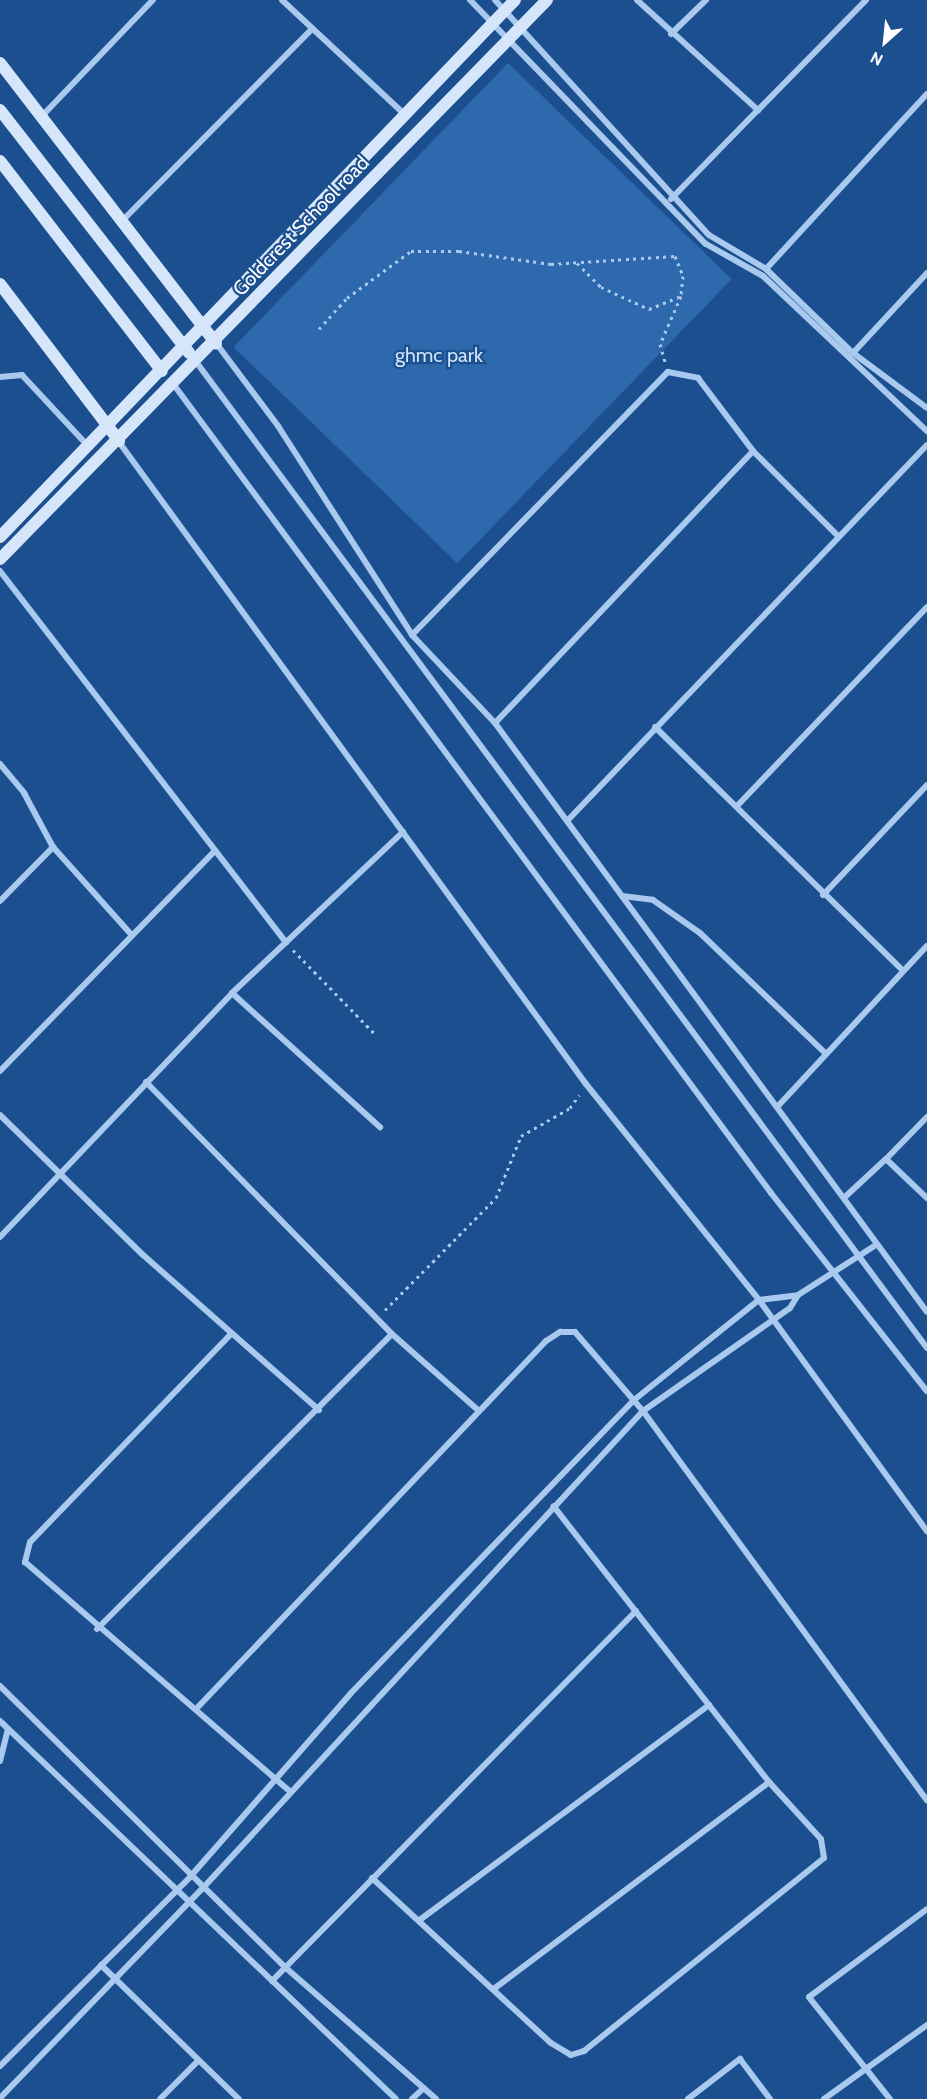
<!DOCTYPE html>
<html>
<head>
<meta charset="utf-8">
<style>
  body { margin:0 }
  #map { position:relative; width:927px; height:2099px; overflow:hidden; background:#1b4f8f; font-family:Cabin,sans-serif }
  div>[style] { position:absolute }
  .green>* { inset:0; background:#2e69ad; transform-origin:0 0 }
  .path>* { height:3px; margin-top:-1.5px; transform-origin:0; background:repeating-linear-gradient(90deg,#a9c9ee 0 3px,transparent 0 7.5px) }
  .street>* { height:6px; margin:-3px; padding:0 3px; transform-origin:3px; border-radius:3px; background:#a9c9ee }
  .secondary>* { height:12px; margin:-6px; padding:0 6px; transform-origin:6px; border-radius:6px; background:#d6e6fa }
  span { translate:-50% -50%; white-space:nowrap; text-align:center; line-height:1.15; -webkit-text-stroke:4.5px #1b4f8f; paint-order:stroke }
  .street-label { font-size:20px; color:#fff }
  .park-label { font-size:20px; color:#cfe3fa }
  .north { position:absolute; left:855px; top:12px; width:60px; height:60px; -webkit-text-stroke:4px #1b4f8f; paint-order:stroke; rotate:207deg; font-size:16px; font-weight:700; line-height:24px; text-align:center; color:#fff }
  .north::after { content:''; display:block; margin:auto; width:21px; height:27px; background:#fff; clip-path:polygon(50% 0,100% 100%,50% 72%,0 100%) }
</style>
</head>
<body>
<div id="map">
  <div class="green">
    <div style="left:508px;top:63px;width:311px;height:395px;rotate:44deg"></div>
  </div>
  <div class="path">
    <div style="left:577px;top:263px;width:34px;rotate:45deg"></div>
    <div style="left:601px;top:287px;width:53px;rotate:24.6deg"></div>
    <div style="left:649px;top:309px;width:35px;rotate:-22deg"></div>
    <div style="left:319px;top:329px;width:42px;rotate:-47.9deg"></div>
    <div style="left:347px;top:298px;width:79px;rotate:-36.3deg"></div>
    <div style="left:411px;top:251px;width:48px"></div>
    <div style="left:459px;top:251px;width:93px;rotate:8deg"></div>
    <div style="left:551px;top:264px;width:124px;rotate:-3.7deg"></div>
    <div style="left:675px;top:256px;width:22px;rotate:68deg"></div>
    <div style="left:683px;top:276px;width:20px;rotate:96deg"></div>
    <div style="left:681px;top:296px;width:52px;rotate:113.6deg"></div>
    <div style="left:660px;top:344px;width:19px;rotate:74deg"></div>
    <div style="left:293px;top:950px;width:119px;rotate:45.7deg"></div>
    <div style="left:385px;top:1310px;width:158px;rotate:-45.3deg"></div>
    <div style="left:496px;top:1198px;width:67px;rotate:-68deg"></div>
    <div style="left:521px;top:1136px;width:56px;rotate:-29.7deg"></div>
    <div style="left:570px;top:1108px;width:16px;rotate:-55deg"></div>
  </div>
  <div class="street">
    <div style="left:282px;top:0;width:166px;rotate:43deg"></div>
    <div style="left:470px;top:0;width:339px;rotate:46deg"></div>
    <div style="left:706px;top:244px;width:65px;rotate:29.3deg"></div>
    <div style="left:763px;top:276px;width:226px;rotate:43.4deg"></div>
    <div style="left:495px;top:0;width:318px;rotate:47.7deg"></div>
    <div style="left:709px;top:235px;width:66px;rotate:30.8deg"></div>
    <div style="left:766px;top:269px;width:121px;rotate:44deg"></div>
    <div style="left:853px;top:353px;width:92px;rotate:36.6deg"></div>
    <div style="left:637px;top:0;width:164px;rotate:42.3deg"></div>
    <div style="left:758px;top:110px;width:154px;rotate:-45.5deg"></div>
    <div style="left:671px;top:34px;width:49px;rotate:-44.2deg"></div>
    <div style="left:43px;top:115px;width:159px;rotate:-46.3deg"></div>
    <div style="left:671px;top:199px;width:124px;rotate:-45.7deg"></div>
    <div style="left:121px;top:222px;width:272px;rotate:-45.3deg"></div>
    <div style="left:766px;top:269px;width:238px;rotate:-47.4deg"></div>
    <div style="left:216px;top:343px;width:104px;rotate:53.2deg"></div>
    <div style="left:278px;top:426px;width:248px;rotate:57.3deg"></div>
    <div style="left:412px;top:635px;width:121px;rotate:46.7deg"></div>
    <div style="left:495px;top:723px;width:730px;rotate:53.74deg"></div>
    <div style="left:853px;top:353px;width:109px;rotate:-47.2deg"></div>
    <div style="left:197px;top:363px;width:1226px;rotate:53.46deg"></div>
    <div style="left:0;top:377px;width:22px;rotate:-5deg"></div>
    <div style="left:22px;top:375px;width:97px;rotate:47.1deg"></div>
    <div style="left:174px;top:385px;width:1005px;rotate:53.54deg"></div>
    <div style="left:771px;top:1193px;width:252px;rotate:51.8deg"></div>
    <div style="left:119px;top:442px;width:794px;rotate:53.97deg"></div>
    <div style="left:586px;top:1084px;width:277px;rotate:51.3deg"></div>
    <div style="left:759px;top:1300px;width:286px;rotate:54deg"></div>
    <div style="left:0;top:571px;width:469px;rotate:52.4deg"></div>
    <div style="left:412px;top:635px;width:367px;rotate:-45.8deg"></div>
    <div style="left:668px;top:372px;width:31px;rotate:11deg"></div>
    <div style="left:698px;top:378px;width:91px;rotate:53deg"></div>
    <div style="left:753px;top:451px;width:119px;rotate:45deg"></div>
    <div style="left:495px;top:723px;width:375px;rotate:-46.5deg"></div>
    <div style="left:655px;top:727px;width:348px;rotate:44.5deg"></div>
    <div style="left:0;top:764px;width:38px;rotate:50deg"></div>
    <div style="left:24px;top:793px;width:61px;rotate:61.8deg"></div>
    <div style="left:53px;top:847px;width:115px;rotate:48.2deg"></div>
    <div style="left:737px;top:806px;width:275px;rotate:-46.3deg"></div>
    <div style="left:568px;top:820px;width:519px;rotate:-46.25deg"></div>
    <div style="left:823px;top:895px;width:151px;rotate:-46.6deg"></div>
    <div style="left:622px;top:896px;width:31px;rotate:7deg"></div>
    <div style="left:653px;top:900px;width:57px;rotate:35.1deg"></div>
    <div style="left:700px;top:933px;width:172px;rotate:43.8deg"></div>
    <div style="left:0;top:901px;width:76px;rotate:-45.5deg"></div>
    <div style="left:232px;top:993px;width:200px;rotate:42.2deg"></div>
    <div style="left:0;top:1071px;width:308px;rotate:-45.7deg"></div>
    <div style="left:146px;top:1082px;width:352px;rotate:45.7deg"></div>
    <div style="left:392px;top:1334px;width:115px;rotate:41.5deg"></div>
    <div style="left:779px;top:1105px;width:217px;rotate:-47.1deg"></div>
    <div style="left:0;top:1115px;width:199px;rotate:44.4deg"></div>
    <div style="left:142px;top:1254px;width:236px;rotate:41.4deg"></div>
    <div style="left:927px;top:1117px;width:59px;rotate:134.3deg"></div>
    <div style="left:886px;top:1159px;width:57px;rotate:43.6deg"></div>
    <div style="left:846px;top:1196px;width:54px;rotate:-42.8deg"></div>
    <div style="left:0;top:1237px;width:337px;rotate:-46.4deg"></div>
    <div style="left:232px;top:993px;width:235px;rotate:-43.3deg"></div>
    <div style="left:231px;top:1334px;width:289px;rotate:134deg"></div>
    <div style="left:30px;top:1542px;width:21px;rotate:104deg"></div>
    <div style="left:25px;top:1562px;width:348px;rotate:40.9deg"></div>
    <div style="left:97px;top:1629px;width:417px;rotate:-45deg"></div>
    <div style="left:0;top:1686px;width:402px;rotate:44.6deg"></div>
    <div style="left:286px;top:1968px;width:199px;rotate:41.1deg"></div>
    <div style="left:198px;top:1707px;width:505px;rotate:-46.44deg"></div>
    <div style="left:546px;top:1341px;width:17px;rotate:-33deg"></div>
    <div style="left:560px;top:1332px;width:15px"></div>
    <div style="left:575px;top:1332px;width:104px;rotate:49.3deg"></div>
    <div style="left:643px;top:1411px;width:482px;rotate:53.9deg"></div>
    <div style="left:0;top:1721px;width:547px;rotate:43.67deg"></div>
    <div style="left:0;top:1761px;width:33px;rotate:-76deg"></div>
    <div style="left:372px;top:1878px;width:243px;rotate:42.7deg"></div>
    <div style="left:551px;top:2043px;width:23px;rotate:31deg"></div>
    <div style="left:571px;top:2055px;width:14px;rotate:-17deg"></div>
    <div style="left:584px;top:2051px;width:308px;rotate:-38.8deg"></div>
    <div style="left:824px;top:1858px;width:19px;rotate:-99deg"></div>
    <div style="left:821px;top:1839px;width:77px;rotate:-132.4deg"></div>
    <div style="left:769px;top:1782px;width:350px;rotate:-128deg"></div>
    <div style="left:421px;top:1919px;width:359px;rotate:-36.6deg"></div>
    <div style="left:101px;top:1965px;width:192px;rotate:44.2deg"></div>
    <div style="left:272px;top:1981px;width:519px;rotate:-45.47deg"></div>
    <div style="left:495px;top:1988px;width:343px;rotate:-36.9deg"></div>
    <div style="left:0;top:2066px;width:268px;rotate:-44.8deg"></div>
    <div style="left:190px;top:1877px;width:244px;rotate:-48.8deg"></div>
    <div style="left:351px;top:1693px;width:407px;rotate:-46deg"></div>
    <div style="left:634px;top:1400px;width:160px;rotate:-38.7deg"></div>
    <div style="left:759px;top:1300px;width:39px;rotate:-7deg"></div>
    <div style="left:0;top:2098px;width:291px;rotate:-46deg"></div>
    <div style="left:202px;top:1889px;width:650px;rotate:-47.31deg"></div>
    <div style="left:643px;top:1411px;width:179px;rotate:-35deg"></div>
    <div style="left:790px;top:1308px;width:15px;rotate:-58deg"></div>
    <div style="left:798px;top:1295px;width:93px;rotate:-32.7deg"></div>
    <div style="left:160px;top:2099px;width:52px;rotate:-45deg"></div>
    <div style="left:412px;top:2099px;width:16px;rotate:-43deg"></div>
    <div style="left:688px;top:2099px;width:66px;rotate:-37.6deg"></div>
    <div style="left:740px;top:2059px;width:50px;rotate:53.1deg"></div>
    <div style="left:824px;top:2099px;width:127px;rotate:-35.7deg"></div>
    <div style="left:890px;top:2099px;width:130px;rotate:-128.5deg"></div>
    <div style="left:809px;top:1997px;width:147px;rotate:-36.7deg"></div>
  </div>
  <div class="secondary">
    <div style="left:0;top:63px;width:354px;rotate:52.4deg"></div>
    <div style="left:0;top:110px;width:308px;rotate:52.1deg"></div>
    <div style="left:0;top:161px;width:265px;rotate:52.4deg"></div>
    <div style="left:0;top:284px;width:197px;rotate:52.8deg"></div>
    <div style="left:0;top:537px;width:744px;rotate:-46.2deg"></div>
    <div style="left:0;top:559px;width:782px;rotate:-45.62deg"></div>
  </div>
  <div class="street-label">
    <span style="left:301px;top:226px;rotate:-46deg">Goldcrest School road</span>
  </div>
  <div class="park-label">
    <span style="left:439px;top:355px">ghmc park</span>
  </div>
  <div class="north">N</div>
</div>
</body>
</html>
